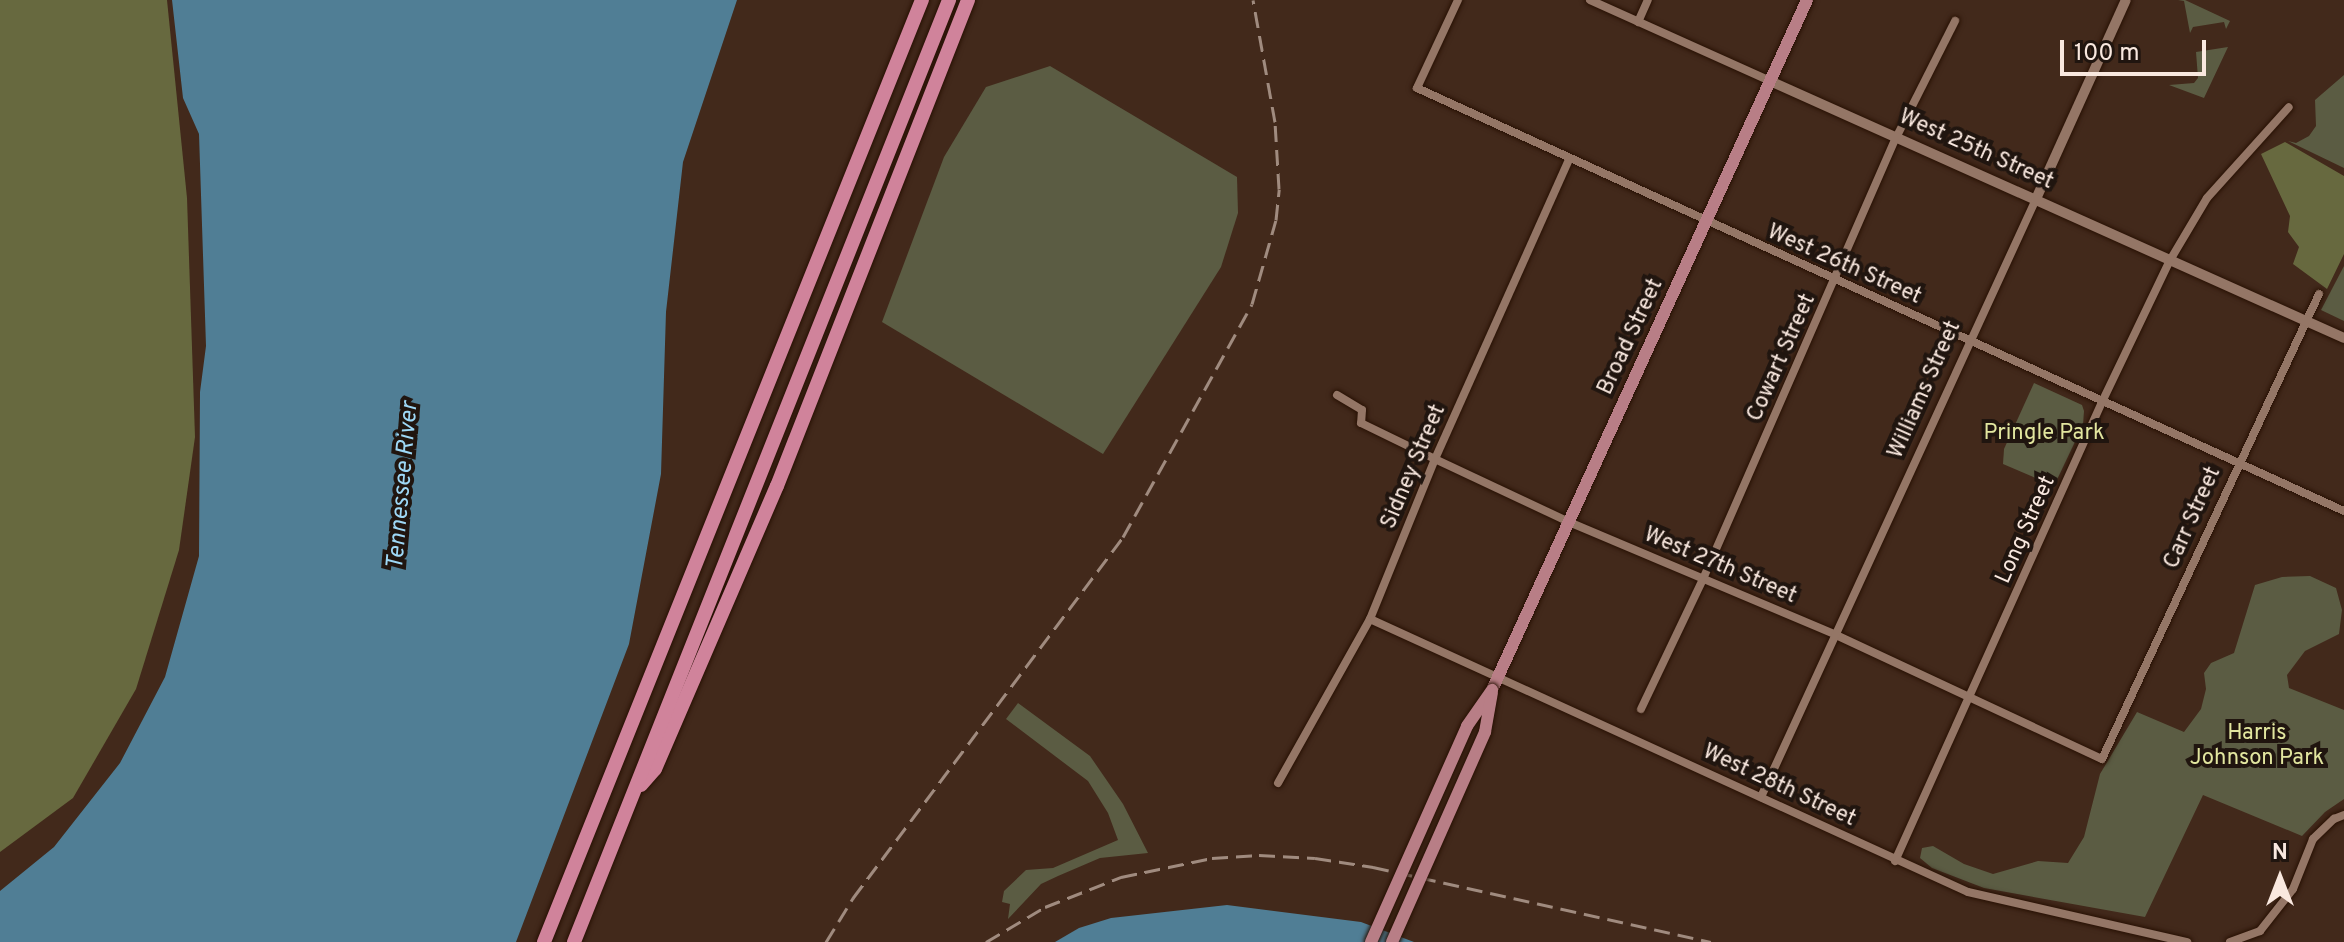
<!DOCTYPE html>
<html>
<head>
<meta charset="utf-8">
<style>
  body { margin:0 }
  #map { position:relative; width:2344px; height:942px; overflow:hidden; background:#42291b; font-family:Overpass,sans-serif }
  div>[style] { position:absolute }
  .green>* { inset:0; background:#5b5c43 }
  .forest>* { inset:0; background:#67693f }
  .water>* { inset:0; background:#507e95 }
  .roads { filter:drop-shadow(0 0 2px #281104) drop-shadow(0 0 2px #281104) }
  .minor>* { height:8px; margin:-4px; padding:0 4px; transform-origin:4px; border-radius:4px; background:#947666 }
  .tertiary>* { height:10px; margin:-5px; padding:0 5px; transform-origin:5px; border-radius:5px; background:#947666 }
  .primary>* { height:12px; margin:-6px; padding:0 6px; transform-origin:6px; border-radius:6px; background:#b87e86 }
  .motorway>* { height:14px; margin:-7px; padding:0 7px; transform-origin:7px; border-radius:7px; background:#d0839b }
  .rail>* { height:3px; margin-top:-1.5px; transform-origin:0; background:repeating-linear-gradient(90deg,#a08b7f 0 16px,transparent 0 24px) }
  .bridges { filter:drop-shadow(0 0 2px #281104) drop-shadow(0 0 2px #281104) }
  .primary-bridge>* { height:12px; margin:-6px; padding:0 6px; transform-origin:6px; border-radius:6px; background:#b87e86 }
  span { translate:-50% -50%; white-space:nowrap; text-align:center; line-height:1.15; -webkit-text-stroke:8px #20150f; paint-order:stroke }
  .street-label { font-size:22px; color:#f9e8df }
  .park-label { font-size:22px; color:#e2e69f }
  .water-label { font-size:24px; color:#9ed8f6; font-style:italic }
  .north { position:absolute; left:2240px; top:838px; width:80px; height:80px; -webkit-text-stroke:6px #20150f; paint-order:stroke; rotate:0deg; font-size:22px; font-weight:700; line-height:32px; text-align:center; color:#f9e8df }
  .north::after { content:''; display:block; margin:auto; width:28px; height:36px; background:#f9e8df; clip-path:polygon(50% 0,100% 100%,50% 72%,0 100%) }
  .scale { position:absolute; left:2060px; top:40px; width:146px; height:36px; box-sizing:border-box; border:4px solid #f9e8df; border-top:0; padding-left:10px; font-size:24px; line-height:28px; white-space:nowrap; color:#f9e8df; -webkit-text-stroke:6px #20150f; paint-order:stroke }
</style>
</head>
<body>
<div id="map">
  <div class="green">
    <div style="clip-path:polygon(2178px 0,2185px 0,2230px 21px,2226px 29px,2224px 22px,2193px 27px,2190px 33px,2184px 1px)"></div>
    <div style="clip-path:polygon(2228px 47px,2204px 98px,2169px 85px,2194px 83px,2198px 78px,2196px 52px)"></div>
    <div style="clip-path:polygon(1050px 66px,1237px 177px,1238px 213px,1221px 267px,1103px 454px,882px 322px,944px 157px,986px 87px)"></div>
    <div style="clip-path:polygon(2344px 75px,2344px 168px,2288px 141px,2296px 143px,2309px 136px,2316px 126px,2315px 100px)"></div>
    <div style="clip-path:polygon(2344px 266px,2344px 321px,2321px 310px)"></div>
    <div style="clip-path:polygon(2034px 383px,2082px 405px,2084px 411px,2083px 425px,2054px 486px,2003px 464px,2004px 449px)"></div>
    <div style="clip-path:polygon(2282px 577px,2310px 576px,2336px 588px,2342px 610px,2339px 634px,2305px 651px,2287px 675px,2289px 688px,2344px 710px,2344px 799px,2325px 812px,2302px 836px,2203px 795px,2145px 917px,1984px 888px,1932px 868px,1920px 858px,1922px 848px,1933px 846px,1964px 864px,1993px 874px,2038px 861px,2068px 863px,2084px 837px,2100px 774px,2137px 712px,2184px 732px,2201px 709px,2206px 689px,2204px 673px,2211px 663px,2234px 653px,2255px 585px)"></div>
    <div style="clip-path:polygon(1018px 703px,1090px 756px,1123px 804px,1148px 853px,1100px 858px,1058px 876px,1041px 884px,1008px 919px,1010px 904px,1002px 902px,1004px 891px,1026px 870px,1053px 868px,1118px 840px,1108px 813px,1088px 781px,1006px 719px)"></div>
  </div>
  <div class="forest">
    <div style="clip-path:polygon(0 0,167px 0,187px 198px,195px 437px,179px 550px,136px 689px,73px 798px,0 852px)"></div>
    <div style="clip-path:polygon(2285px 142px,2344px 176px,2344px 254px,2327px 289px,2293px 264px,2299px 247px,2288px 232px,2290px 216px,2261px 154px)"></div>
  </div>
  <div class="water">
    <div style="clip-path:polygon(172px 0,737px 0,683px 162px,666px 312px,661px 474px,629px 644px,516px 942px,0 942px,0 891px,54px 847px,120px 763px,165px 677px,199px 556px,200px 392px,206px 346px,199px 134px,183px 98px)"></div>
    <div style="clip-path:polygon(1227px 905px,1361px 922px,1414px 942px,1055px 942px,1079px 928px,1111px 918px)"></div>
  </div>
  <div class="roads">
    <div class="minor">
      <div style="left:1458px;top:0;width:97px;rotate:115deg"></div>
      <div style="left:1417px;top:88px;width:1019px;rotate:24.53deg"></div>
      <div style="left:1590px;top:0;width:197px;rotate:24.2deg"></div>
      <div style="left:1638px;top:22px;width:24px;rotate:-66deg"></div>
      <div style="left:1337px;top:395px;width:29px;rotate:31deg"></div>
      <div style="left:1362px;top:410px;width:13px;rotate:94deg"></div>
      <div style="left:1361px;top:423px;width:82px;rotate:25.9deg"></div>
      <div style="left:1435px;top:459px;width:148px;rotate:25.2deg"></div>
      <div style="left:1569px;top:522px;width:290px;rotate:22.9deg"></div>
      <div style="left:1836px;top:635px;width:293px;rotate:25deg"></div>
      <div style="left:2102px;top:759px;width:513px;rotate:-64.98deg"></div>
      <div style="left:1370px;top:619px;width:657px;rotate:24.54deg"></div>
      <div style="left:1968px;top:892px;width:225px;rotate:12.9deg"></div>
      <div style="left:1641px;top:709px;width:144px;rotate:-64.5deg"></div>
      <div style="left:1703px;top:579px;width:484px;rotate:-66.4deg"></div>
      <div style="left:1897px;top:136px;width:129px;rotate:-63.2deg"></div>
      <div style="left:1278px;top:783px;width:188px;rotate:-60.7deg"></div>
      <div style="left:1370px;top:619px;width:173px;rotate:-67.9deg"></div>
      <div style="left:1435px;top:459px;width:329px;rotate:-65.9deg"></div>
      <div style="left:1761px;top:797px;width:658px;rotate:-65.3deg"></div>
      <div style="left:1895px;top:861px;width:504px;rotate:-65.73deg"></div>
      <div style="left:2102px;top:402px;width:155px;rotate:-64.4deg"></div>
      <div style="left:2169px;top:262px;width:74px;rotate:-59.3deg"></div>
      <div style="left:2207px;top:198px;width:122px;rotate:-48deg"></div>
      <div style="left:2230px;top:942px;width:32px;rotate:-20deg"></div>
      <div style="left:2260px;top:931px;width:53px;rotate:-51.8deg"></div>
      <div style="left:2293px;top:889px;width:54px;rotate:-68.2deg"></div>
      <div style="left:2313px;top:839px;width:29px;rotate:-44deg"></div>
      <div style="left:2334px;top:819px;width:11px;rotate:-22deg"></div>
    </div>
    <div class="tertiary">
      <div style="left:1770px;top:81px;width:629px;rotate:24.12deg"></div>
      <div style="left:2036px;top:199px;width:218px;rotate:-65.7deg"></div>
    </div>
    <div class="primary">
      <div style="left:1492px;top:690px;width:759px;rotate:-65.46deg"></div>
    </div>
    <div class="motorway">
      <div style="left:641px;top:785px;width:21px;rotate:-49deg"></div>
      <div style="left:655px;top:769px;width:308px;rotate:-66.7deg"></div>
      <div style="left:777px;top:486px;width:522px;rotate:-68.54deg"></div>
      <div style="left:544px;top:942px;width:1015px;rotate:-68.14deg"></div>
      <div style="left:574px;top:942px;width:1014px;rotate:-68.29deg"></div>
    </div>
  </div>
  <div class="rail">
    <div style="left:826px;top:942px;width:52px;rotate:-58.5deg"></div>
    <div style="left:853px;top:898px;width:451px;rotate:-53.2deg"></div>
    <div style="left:1123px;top:537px;width:266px;rotate:-61deg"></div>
    <div style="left:1252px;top:304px;width:87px;rotate:-74.1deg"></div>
    <div style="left:1276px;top:220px;width:31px;rotate:-84deg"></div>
    <div style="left:1279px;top:189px;width:67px;rotate:-93.4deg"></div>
    <div style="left:1275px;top:122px;width:124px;rotate:-100.2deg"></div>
    <div style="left:986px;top:942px;width:69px;rotate:-30.7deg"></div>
    <div style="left:1045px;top:907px;width:82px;rotate:-21.5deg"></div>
    <div style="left:1121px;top:877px;width:93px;rotate:-11.8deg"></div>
    <div style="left:1212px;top:858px;width:47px;rotate:-3.7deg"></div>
    <div style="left:1259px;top:855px;width:56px;rotate:3.1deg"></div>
    <div style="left:1315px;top:858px;width:59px;rotate:8.8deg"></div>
    <div style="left:1373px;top:867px;width:346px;rotate:12.5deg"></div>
  </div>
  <div class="bridges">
    <div class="primary-bridge">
      <div style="left:1371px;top:942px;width:236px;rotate:-66deg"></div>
      <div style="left:1467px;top:726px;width:44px;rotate:-55.2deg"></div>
      <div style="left:1392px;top:942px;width:230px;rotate:-66.1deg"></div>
      <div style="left:1485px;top:732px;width:40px;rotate:-80deg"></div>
    </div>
  </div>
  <div class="street-label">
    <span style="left:1976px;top:150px;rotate:24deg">West 25th Street</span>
    <span style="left:1844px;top:265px;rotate:24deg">West 26th Street</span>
    <span style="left:1631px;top:337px;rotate:-65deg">Broad Street</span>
    <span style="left:1782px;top:358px;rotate:-66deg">Cowart Street</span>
    <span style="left:1925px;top:390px;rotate:-66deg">Williams Street</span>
    <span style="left:1414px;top:467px;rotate:-67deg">Sidney Street</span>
    <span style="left:2193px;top:518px;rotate:-66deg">Carr Street</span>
    <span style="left:2026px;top:530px;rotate:-66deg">Long Street</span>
    <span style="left:1720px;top:566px;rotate:23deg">West 27th Street</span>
    <span style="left:1779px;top:786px;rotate:25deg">West 28th Street</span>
  </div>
  <div class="park-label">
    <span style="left:2044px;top:434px">Pringle Park</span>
    <span style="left:2257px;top:746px">Harris<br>Johnson Park</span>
  </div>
  <div class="water-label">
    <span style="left:404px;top:486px;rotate:-85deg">Tennessee River</span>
  </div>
  <div class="north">N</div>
  <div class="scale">100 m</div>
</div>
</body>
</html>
